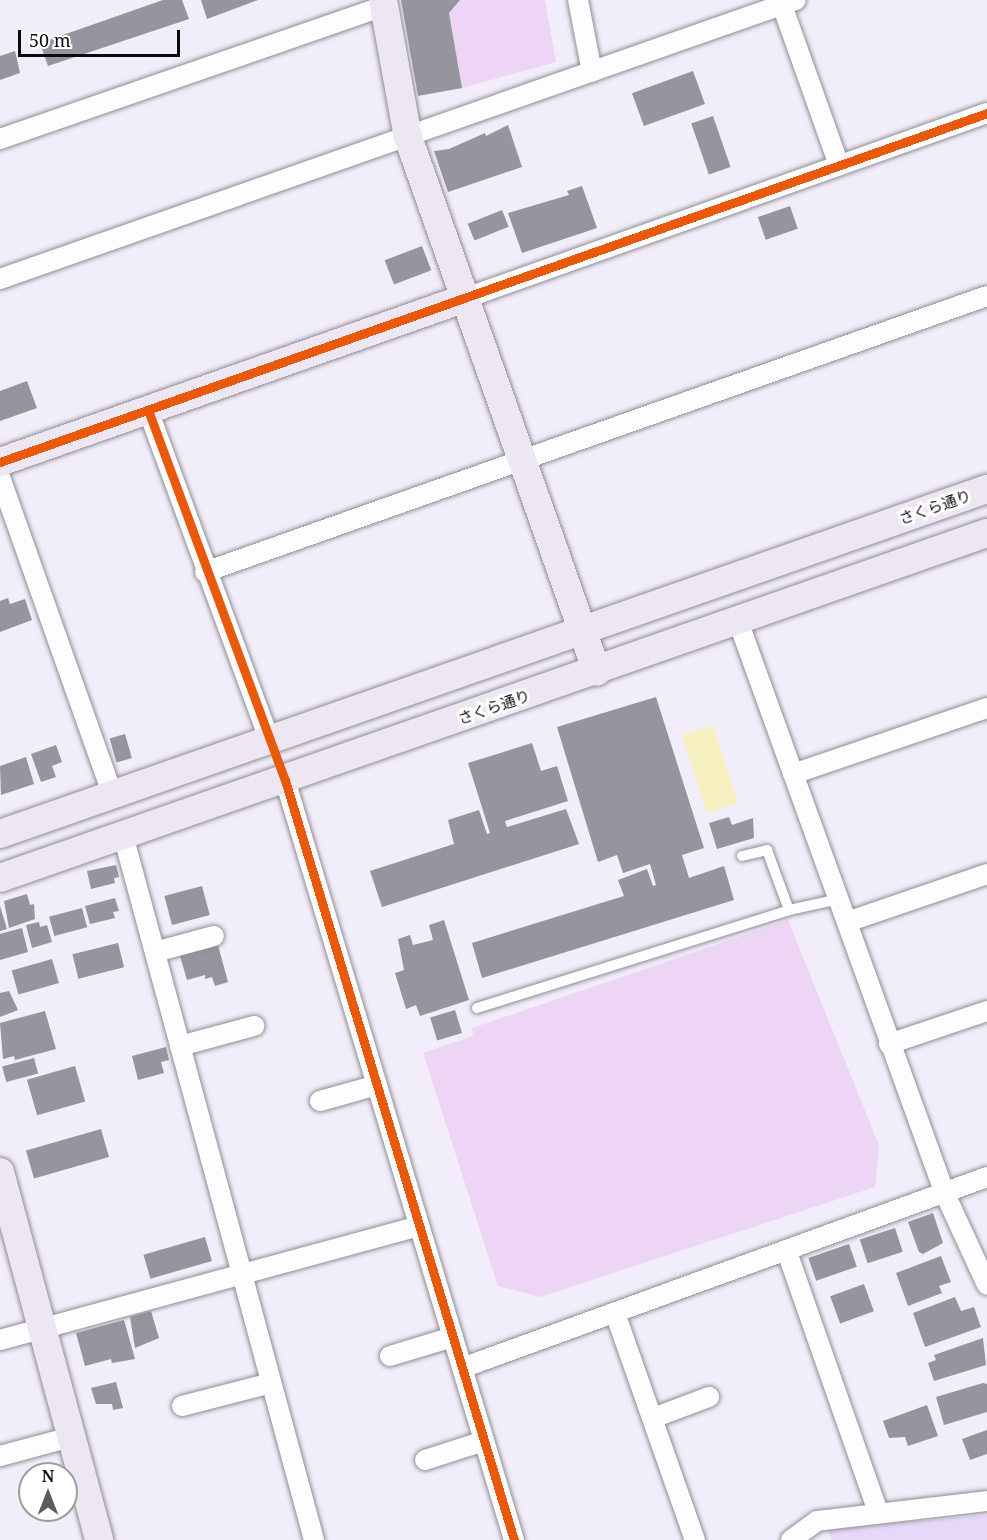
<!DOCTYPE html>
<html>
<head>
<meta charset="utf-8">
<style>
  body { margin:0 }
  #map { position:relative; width:987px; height:1540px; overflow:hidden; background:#f1edfa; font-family:"Noto Serif","Noto Sans JP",serif }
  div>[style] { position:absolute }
  .farmland>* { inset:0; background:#e5d8f8 }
  .pitch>* { inset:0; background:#eed5f6 }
  .water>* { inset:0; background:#f7f1c1; transform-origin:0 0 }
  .building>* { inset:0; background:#96949c; transform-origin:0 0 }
  .roads { filter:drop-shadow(0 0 2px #8f8d93) drop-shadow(0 0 2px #8f8d93) }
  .lane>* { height:10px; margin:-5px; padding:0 5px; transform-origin:5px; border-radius:5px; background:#fdfcfe }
  .street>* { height:20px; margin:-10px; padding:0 10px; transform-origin:10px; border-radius:10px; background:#fdfcfe }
  .secondary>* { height:28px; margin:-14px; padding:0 14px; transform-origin:14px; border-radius:14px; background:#ede7f4 }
  .cycleway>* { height:9px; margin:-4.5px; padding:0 4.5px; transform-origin:4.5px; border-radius:4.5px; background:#e8590c }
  span { translate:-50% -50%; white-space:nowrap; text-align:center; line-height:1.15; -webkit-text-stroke:6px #fff; paint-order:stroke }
  .street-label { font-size:15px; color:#0b0b0b }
  .north { position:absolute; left:18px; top:1462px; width:60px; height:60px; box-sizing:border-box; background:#fff; border:2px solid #9d9d9d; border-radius:50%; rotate:0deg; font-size:16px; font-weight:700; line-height:24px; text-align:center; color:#0b0b0b }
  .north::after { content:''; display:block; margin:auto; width:21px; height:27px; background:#5c5a5f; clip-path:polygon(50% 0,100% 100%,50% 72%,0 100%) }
  .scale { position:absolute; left:18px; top:30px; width:162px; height:27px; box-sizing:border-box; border:3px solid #0b0b0b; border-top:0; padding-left:8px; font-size:18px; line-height:21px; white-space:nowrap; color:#0b0b0b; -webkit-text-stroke:4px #fff; paint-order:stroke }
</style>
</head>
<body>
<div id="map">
  <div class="farmland">
    <div style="clip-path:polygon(987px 1515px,987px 1540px,832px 1540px,826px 1529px)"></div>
  </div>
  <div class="pitch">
    <div style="clip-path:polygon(460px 0,545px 0,556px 62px,462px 88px,449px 13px)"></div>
    <div style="clip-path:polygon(788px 920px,879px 1145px,875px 1187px,540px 1297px,498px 1286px,423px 1053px,473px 1036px,472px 1028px)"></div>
  </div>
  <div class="water">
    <div style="left:713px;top:725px;width:82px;height:33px;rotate:72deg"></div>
  </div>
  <div class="building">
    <div style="clip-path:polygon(163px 0,182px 0,189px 19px,48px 66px,40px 43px)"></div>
    <div style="clip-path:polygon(201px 0,258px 0,207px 19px)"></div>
    <div style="clip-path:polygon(401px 0,460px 0,449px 13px,462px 88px,418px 96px)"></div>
    <div style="clip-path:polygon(15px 51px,20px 73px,0 80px,0 56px)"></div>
    <div style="left:693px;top:71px;width:35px;height:65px;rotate:70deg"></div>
    <div style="left:713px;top:116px;width:54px;height:23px;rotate:71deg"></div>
    <div style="clip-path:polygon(508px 125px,522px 167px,448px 192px,434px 151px,449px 149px,485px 133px,486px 136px)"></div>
    <div style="clip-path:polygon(582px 186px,597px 228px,522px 253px,508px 213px,569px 195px,567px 191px)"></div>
    <div style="left:790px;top:206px;width:24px;height:34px;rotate:71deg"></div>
    <div style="left:502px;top:210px;width:18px;height:37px;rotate:68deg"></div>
    <div style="left:422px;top:246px;width:26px;height:40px;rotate:69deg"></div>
    <div style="clip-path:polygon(27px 381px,37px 408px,0 421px,0 391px)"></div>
    <div style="clip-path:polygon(8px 598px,10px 604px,25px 599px,32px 620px,0 632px,0 601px)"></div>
    <div style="clip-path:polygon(656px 697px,704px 848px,682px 855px,689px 878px,724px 866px,734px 900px,482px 978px,472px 943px,624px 896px,618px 880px,647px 869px,653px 886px,656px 885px,650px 864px,623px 873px,617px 855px,598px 862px,557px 727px)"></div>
    <div style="left:125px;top:734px;width:25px;height:16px;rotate:74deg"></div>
    <div style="clip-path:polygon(532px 743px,541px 771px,557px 766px,568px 801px,505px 821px,507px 827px,566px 809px,579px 844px,382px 907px,370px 871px,454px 844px,448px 820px,479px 810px,487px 834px,490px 833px,468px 763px)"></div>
    <div style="clip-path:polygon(56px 745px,62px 762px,52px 766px,56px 777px,41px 782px,31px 754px)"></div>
    <div style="clip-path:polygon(26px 757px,34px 784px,1px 795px,0 766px)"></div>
    <div style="clip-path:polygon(729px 817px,732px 825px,753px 818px,754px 838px,717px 849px,709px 823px)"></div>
    <div style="clip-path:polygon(116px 865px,119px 877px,114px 878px,115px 883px,91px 889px,87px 871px)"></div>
    <div style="left:202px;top:886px;width:30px;height:39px;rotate:75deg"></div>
    <div style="clip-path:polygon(27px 894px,30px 905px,34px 904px,35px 919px,9px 928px,4px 901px)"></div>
    <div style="clip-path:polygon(115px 898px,119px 911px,113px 912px,115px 918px,90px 924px,85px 906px)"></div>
    <div style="clip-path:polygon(0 906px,7px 929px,0 931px)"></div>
    <div style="left:82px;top:908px;width:20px;height:34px;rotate:75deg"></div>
    <div style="clip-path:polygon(444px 920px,469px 1000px,420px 1016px,416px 1005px,406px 1009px,395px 973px,404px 970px,398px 939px,410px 935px,413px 945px,433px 940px,429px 925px)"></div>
    <div style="clip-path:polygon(39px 922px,40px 927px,47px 925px,52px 942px,32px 948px,26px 925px)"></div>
    <div style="clip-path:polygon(22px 928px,28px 952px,0 960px,0 934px)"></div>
    <div style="left:118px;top:943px;width:25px;height:47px;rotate:76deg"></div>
    <div style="clip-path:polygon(218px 945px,228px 982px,215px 986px,212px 977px,205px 979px,205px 975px,187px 980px,180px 956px)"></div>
    <div style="left:52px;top:959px;width:25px;height:42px;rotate:74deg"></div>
    <div style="clip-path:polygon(9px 991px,18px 1010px,0 1017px,0 993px)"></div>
    <div style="left:455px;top:1010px;width:24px;height:26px;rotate:73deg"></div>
    <div style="clip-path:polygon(45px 1011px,56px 1049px,15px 1060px,14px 1056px,3px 1059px,0 1023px)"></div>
    <div style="clip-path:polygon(166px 1047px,169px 1060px,161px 1062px,164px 1073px,138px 1080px,132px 1056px)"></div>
    <div style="left:34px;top:1058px;width:16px;height:33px;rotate:75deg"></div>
    <div style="left:75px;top:1066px;width:37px;height:50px;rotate:74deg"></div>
    <div style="left:101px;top:1129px;width:29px;height:78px;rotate:74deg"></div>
    <div style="clip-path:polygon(933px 1213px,943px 1243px,923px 1254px,919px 1252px,908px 1222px)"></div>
    <div style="left:895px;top:1228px;width:25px;height:37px;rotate:72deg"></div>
    <div style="left:205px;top:1237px;width:25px;height:64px;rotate:74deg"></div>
    <div style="left:849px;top:1244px;width:24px;height:43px;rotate:71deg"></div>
    <div style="clip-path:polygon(941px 1256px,951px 1282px,939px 1286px,942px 1293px,908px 1306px,896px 1273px)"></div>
    <div style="left:864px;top:1284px;width:29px;height:36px;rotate:70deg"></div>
    <div style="clip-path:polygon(955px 1297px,961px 1311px,974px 1307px,981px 1327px,925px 1347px,913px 1313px)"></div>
    <div style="clip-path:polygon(151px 1311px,159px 1338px,135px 1348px,130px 1317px)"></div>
    <div style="clip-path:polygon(124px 1320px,135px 1359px,112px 1363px,111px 1359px,85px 1366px,76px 1333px)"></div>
    <div style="clip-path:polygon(983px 1338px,986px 1365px,934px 1381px,928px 1363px,936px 1360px,934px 1355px)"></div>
    <div style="clip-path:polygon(116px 1382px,123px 1408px,113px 1410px,112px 1404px,96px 1404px,91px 1388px)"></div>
    <div style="clip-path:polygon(983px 1383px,987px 1384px,987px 1412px,944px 1425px,936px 1397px)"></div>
    <div style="clip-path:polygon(927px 1405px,938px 1436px,908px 1446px,905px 1437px,889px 1438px,883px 1421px)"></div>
    <div style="clip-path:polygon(987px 1430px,987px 1454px,970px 1460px,962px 1439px)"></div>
  </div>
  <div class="roads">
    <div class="lane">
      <div style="left:742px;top:856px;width:26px;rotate:-13deg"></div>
      <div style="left:767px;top:850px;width:64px;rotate:69.9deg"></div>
      <div style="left:477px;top:1008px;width:327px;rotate:-17.4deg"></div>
      <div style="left:789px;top:910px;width:51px;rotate:-12.4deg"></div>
    </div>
    <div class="street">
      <div style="left:578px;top:0;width:73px;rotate:79deg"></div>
      <div style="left:782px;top:5px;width:170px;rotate:70.4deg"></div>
      <div style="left:0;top:139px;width:406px;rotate:-19.1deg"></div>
      <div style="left:0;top:279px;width:843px;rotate:-19.32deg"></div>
      <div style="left:463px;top:299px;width:556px;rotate:-19.54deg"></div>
      <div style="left:148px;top:410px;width:351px;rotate:69.8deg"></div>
      <div style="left:0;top:477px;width:336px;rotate:70.5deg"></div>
      <div style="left:205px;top:572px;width:829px;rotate:-19.44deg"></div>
      <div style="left:738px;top:621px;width:609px;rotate:70.14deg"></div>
      <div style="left:945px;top:1194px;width:100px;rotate:65.2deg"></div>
      <div style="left:793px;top:774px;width:205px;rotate:-18.8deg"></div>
      <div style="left:285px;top:780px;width:794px;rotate:73.23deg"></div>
      <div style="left:123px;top:835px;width:730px;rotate:74.84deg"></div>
      <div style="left:847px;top:922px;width:148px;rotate:-18.9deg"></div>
      <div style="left:155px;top:952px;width:61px;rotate:-15.2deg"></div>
      <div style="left:889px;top:1044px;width:103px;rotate:-18.6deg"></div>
      <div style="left:180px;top:1046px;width:77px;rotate:-15.1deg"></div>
      <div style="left:320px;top:1101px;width:59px;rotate:-15.7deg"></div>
      <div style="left:787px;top:1252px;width:275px;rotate:70.7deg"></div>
      <div style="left:615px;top:1313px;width:241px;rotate:70.6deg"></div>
      <div style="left:0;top:1340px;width:434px;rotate:-15.2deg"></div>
      <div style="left:390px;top:1356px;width:66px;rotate:-16.8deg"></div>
      <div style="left:462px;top:1368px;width:559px;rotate:-19.99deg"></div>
      <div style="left:182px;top:1406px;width:92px;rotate:-14.5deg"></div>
      <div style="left:653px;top:1418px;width:60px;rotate:-20.6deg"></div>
      <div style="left:0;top:1456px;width:73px;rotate:-15deg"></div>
      <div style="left:425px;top:1460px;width:62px;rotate:-17.9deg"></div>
      <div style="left:791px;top:1540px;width:32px;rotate:-36deg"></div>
      <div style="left:817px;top:1521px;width:171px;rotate:-6.7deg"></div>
    </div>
    <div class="secondary">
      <div style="left:383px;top:0;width:139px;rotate:79.7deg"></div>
      <div style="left:408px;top:137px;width:567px;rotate:70.54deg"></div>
      <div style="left:0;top:462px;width:491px;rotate:-19.4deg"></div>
      <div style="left:0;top:834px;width:1046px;rotate:-19.27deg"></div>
      <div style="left:0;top:878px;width:1046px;rotate:-19.27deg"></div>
      <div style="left:0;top:1172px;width:381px;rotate:74.9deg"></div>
    </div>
  </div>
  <div class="cycleway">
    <div style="left:148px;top:410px;width:395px;rotate:69.7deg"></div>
    <div style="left:285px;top:780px;width:794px;rotate:73.23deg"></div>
    <div style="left:0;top:462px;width:1047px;rotate:-19.47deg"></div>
  </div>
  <div class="street-label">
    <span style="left:935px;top:507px;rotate:-19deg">さくら通り</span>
    <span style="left:494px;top:707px;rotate:-19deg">さくら通り</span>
  </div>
  <div class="north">N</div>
  <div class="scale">50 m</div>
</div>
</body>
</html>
